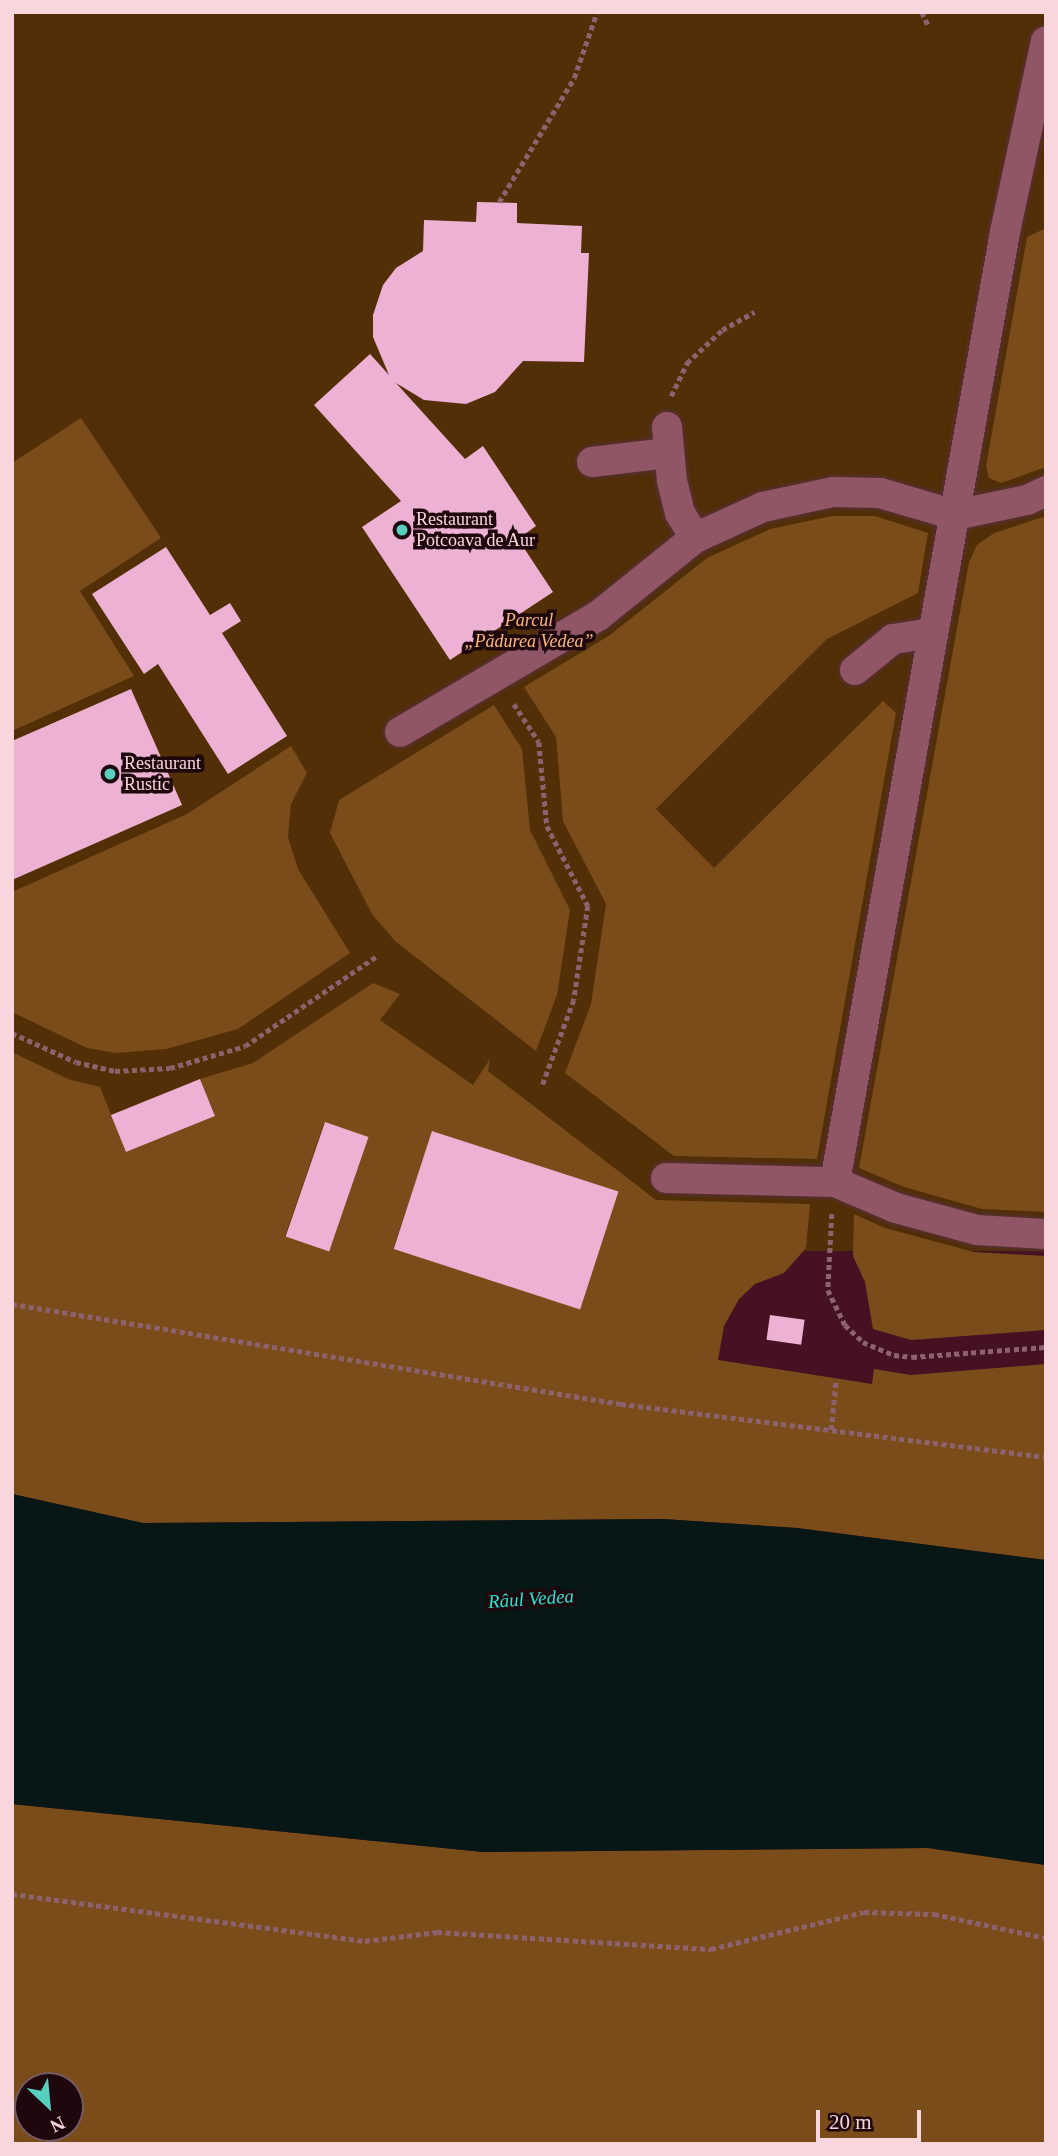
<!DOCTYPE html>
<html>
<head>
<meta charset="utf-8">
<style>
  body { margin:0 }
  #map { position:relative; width:1058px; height:2156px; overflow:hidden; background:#461223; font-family:Georgia,serif }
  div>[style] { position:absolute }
  .green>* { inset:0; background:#522f06; transform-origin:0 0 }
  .forest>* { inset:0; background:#7a4c1a }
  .water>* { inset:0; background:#071715 }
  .building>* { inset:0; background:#edb2d3; transform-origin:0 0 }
  .path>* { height:4.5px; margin-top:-2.25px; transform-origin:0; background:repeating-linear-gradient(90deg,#8e616e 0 5px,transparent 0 8.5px) }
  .roads { filter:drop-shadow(0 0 2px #572f3a) drop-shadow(0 0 2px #572f3a) }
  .pedestrian>* { height:30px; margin:-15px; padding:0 15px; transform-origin:15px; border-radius:15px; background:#915665 }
  .dots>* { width:19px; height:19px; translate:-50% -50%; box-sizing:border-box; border:4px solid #1e080e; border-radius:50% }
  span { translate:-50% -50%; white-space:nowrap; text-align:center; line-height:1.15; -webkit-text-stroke:7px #1e080e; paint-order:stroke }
  .poi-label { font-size:18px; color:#f9d6dd }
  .left { translate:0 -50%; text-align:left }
  .park-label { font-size:18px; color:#fdb979; font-style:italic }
  .water-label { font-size:19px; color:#28e4d2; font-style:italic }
  .frame { position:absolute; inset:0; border:14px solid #f9d6dd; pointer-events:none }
  .north { position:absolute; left:14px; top:2072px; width:70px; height:70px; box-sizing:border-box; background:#1e080e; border:2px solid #765a61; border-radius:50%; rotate:154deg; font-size:19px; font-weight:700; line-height:28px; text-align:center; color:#f9d6dd }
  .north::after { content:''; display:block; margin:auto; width:24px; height:32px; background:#58cebf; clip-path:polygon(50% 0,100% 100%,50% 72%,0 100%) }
  .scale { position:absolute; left:816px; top:2110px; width:105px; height:32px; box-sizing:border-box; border:4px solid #f9d6dd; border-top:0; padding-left:9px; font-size:21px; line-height:24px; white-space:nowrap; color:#f9d6dd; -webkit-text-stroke:5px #1e080e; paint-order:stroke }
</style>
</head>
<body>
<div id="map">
  <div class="green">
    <div style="left:12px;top:12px;width:1034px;height:1239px"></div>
  </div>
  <div class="forest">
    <div style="clip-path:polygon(1046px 228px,1046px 467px,1001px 483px,989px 478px,986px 466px,1027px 237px)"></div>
    <div style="clip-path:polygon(81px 418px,161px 538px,80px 591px,134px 676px,12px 731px,12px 463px)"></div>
    <div style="clip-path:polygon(832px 516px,875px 516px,928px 533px,918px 593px,827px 639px,656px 809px,714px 868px,883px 701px,896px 713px,817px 1159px,674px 1156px,565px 1073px,591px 1004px,606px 904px,563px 821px,556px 737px,524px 687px,610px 635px,707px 558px,770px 529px)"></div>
    <div style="clip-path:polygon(1046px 516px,1046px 1212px,982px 1209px,904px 1187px,859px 1168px,969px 562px,977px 545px,994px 533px)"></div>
    <div style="clip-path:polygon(494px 705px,522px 749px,530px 830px,570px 910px,557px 995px,536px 1051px,395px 941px,372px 914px,330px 833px,339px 800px)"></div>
    <div style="clip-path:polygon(291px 746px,307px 773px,291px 804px,288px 837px,298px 869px,350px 953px,238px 1029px,166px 1049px,116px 1053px,87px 1048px,12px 1012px,12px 892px,187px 814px)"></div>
    <div style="clip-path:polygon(evenodd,373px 983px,400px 994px,380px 1020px,473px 1085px,490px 1059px,488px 1071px,656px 1200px,810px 1204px,806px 1248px,784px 1273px,755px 1284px,739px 1299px,724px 1326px,718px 1360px,872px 1384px,874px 1369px,911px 1375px,1046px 1364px,1046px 1560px,797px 1528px,663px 1519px,143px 1523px,12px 1494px,12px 1052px,68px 1079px,100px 1087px,126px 1152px,215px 1116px,200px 1079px,253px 1063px,373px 983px,324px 1123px,368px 1137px,328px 1251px,285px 1236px,324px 1123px,373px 983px,433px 1131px,618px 1193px,393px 1249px,433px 1131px)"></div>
    <div style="clip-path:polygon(854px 1214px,885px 1228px,974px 1252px,1046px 1256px,1046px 1330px,911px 1340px,873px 1329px,865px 1282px,853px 1256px)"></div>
    <div style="clip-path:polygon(evenodd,12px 1804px,483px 1852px,928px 1848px,1046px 1865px,1046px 2144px,12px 2144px,12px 1804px,28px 2086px,70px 2086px,70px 2128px,28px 2128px,28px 2086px)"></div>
  </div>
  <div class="water">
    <div style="clip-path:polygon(12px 1494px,143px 1523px,663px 1519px,797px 1528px,1046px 1560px,1046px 1865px,928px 1848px,483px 1852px,12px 1804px)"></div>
  </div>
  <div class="building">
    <div style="clip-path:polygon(477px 202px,517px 203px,517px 223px,582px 226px,581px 253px,589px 253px,584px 362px,523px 361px,495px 392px,466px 404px,424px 400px,396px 383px,465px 459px,483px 446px,536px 526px,518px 539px,553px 592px,450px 660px,362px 527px,401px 501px,314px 405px,370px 354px,389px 375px,373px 337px,373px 315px,383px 285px,396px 268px,423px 251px,424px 220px,476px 222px)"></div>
    <div style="clip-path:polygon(166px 547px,210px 615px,230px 603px,241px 621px,222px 633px,287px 736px,228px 774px,158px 664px,144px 674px,92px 594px)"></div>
    <div style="clip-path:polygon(131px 689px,182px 805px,12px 880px,12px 741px)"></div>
    <div style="left:200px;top:1079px;width:40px;height:96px;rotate:68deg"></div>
    <div style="left:325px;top:1122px;width:46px;height:121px;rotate:19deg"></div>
    <div style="left:432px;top:1131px;width:196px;height:124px;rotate:18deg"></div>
    <div style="left:770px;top:1315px;width:35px;height:25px;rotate:8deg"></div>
  </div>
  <div class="path">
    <div style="left:922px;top:12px;width:14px;rotate:65deg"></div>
    <div style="left:499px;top:202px;width:145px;rotate:-58.8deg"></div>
    <div style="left:574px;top:78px;width:70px;rotate:-70.8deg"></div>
    <div style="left:671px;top:396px;width:37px;rotate:-64deg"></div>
    <div style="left:687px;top:363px;width:48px;rotate:-43.3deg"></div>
    <div style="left:722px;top:330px;width:37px;rotate:-29deg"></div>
    <div style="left:514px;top:704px;width:45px;rotate:56.7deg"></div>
    <div style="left:539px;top:742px;width:84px;rotate:84.6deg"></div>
    <div style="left:547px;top:826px;width:90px;rotate:62.9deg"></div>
    <div style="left:588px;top:906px;width:95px;rotate:98.5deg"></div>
    <div style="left:574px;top:1000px;width:90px;rotate:110.3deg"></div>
    <div style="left:12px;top:1033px;width:70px;rotate:24.4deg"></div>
    <div style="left:76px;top:1062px;width:40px;rotate:13deg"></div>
    <div style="left:115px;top:1071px;width:55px;rotate:-3.1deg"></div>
    <div style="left:170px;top:1068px;width:78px;rotate:-16.3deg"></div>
    <div style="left:245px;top:1046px;width:160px;rotate:-34.3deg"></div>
    <div style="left:832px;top:1214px;width:76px;rotate:93deg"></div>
    <div style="left:828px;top:1290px;width:39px;rotate:64deg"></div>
    <div style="left:845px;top:1325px;width:25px;rotate:43deg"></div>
    <div style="left:863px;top:1342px;width:34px;rotate:23deg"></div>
    <div style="left:894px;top:1355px;width:18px;rotate:6deg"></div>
    <div style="left:912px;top:1357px;width:134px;rotate:-4.3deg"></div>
    <div style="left:12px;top:1304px;width:617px;rotate:9.32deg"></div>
    <div style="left:621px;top:1404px;width:428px;rotate:7.1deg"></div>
    <div style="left:831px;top:1430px;width:51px;rotate:-84.4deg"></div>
    <div style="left:12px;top:1894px;width:356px;rotate:7.6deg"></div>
    <div style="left:365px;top:1941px;width:73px;rotate:-7.1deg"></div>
    <div style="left:437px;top:1932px;width:275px;rotate:3.6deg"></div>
    <div style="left:711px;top:1949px;width:157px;rotate:-13.6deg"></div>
    <div style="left:864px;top:1912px;width:70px;rotate:1.6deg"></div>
    <div style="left:934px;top:1914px;width:115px;rotate:12.1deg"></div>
  </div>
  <div class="roads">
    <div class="pedestrian">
      <div style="left:667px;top:427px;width:54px;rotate:84.7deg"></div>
      <div style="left:672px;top:481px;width:33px;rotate:76deg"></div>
      <div style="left:680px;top:513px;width:29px;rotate:59deg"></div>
      <div style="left:592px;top:462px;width:76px;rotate:-6.8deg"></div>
      <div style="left:855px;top:670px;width:49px;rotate:-39.2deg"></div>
      <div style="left:893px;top:639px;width:40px;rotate:-8.5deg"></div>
      <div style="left:400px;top:732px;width:229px;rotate:-30.4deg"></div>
      <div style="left:598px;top:616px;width:124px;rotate:-38.8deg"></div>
      <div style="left:695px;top:538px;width:75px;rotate:-24.5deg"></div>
      <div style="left:763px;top:507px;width:72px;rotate:-12.1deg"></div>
      <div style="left:833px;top:492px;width:47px;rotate:1.2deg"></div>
      <div style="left:880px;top:493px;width:78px;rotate:16.3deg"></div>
      <div style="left:955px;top:515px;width:74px;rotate:-11.8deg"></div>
      <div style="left:1027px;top:500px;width:21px;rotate:-25deg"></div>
      <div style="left:666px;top:1178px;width:169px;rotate:1.4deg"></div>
      <div style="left:835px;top:1182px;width:66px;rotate:23.1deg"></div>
      <div style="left:896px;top:1208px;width:84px;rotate:15.2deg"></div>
      <div style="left:977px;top:1230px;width:69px;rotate:3.3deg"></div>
      <div style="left:835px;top:1182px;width:965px;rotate:-79.85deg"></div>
      <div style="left:1005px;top:232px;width:195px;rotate:-77.9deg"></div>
    </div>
  </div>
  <div class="dots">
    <div style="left:402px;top:530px;background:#58cebf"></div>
    <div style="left:110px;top:774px;background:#58cebf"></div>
  </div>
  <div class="poi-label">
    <span class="left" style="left:416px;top:530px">Restaurant<br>Potcoava de Aur</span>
    <span class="left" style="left:124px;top:774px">Restaurant<br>Rustic</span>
  </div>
  <div class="park-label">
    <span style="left:529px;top:631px">Parcul<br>„Pădurea Vedea”</span>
  </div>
  <div class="water-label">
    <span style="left:531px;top:1599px;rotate:-4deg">Râul Vedea</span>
  </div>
  <div class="frame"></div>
  <div class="north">N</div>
  <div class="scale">20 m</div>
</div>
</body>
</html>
